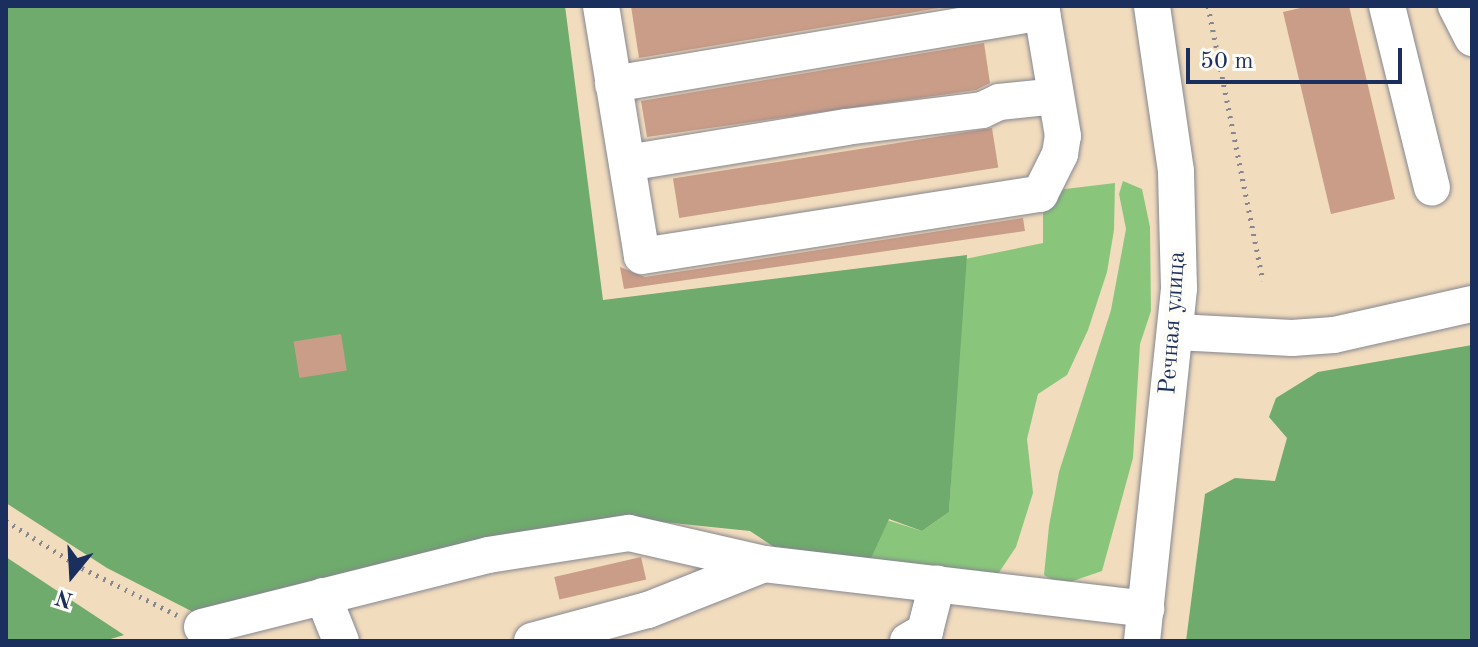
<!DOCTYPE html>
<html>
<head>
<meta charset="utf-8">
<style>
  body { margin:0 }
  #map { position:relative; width:1478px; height:647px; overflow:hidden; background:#f2dcbe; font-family:"Old Standard TT",serif }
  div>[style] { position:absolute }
  .green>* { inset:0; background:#89c67c }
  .forest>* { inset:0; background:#6eab6c }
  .building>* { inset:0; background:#ca9d88; transform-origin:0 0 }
  .path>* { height:5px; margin-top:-2.5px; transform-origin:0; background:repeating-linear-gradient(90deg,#86868e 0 2px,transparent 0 8px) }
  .roads { filter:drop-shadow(0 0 2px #86868e) drop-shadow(0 0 2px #86868e) }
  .minor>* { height:36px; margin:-18px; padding:0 18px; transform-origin:18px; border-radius:18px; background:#fff }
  span { translate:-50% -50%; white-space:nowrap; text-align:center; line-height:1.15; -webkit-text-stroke:8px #fdfcf7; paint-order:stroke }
  .street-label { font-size:24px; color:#1b2f5e }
  .frame { position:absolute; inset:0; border:8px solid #1b2f5e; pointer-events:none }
  .north { position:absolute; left:32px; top:535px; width:80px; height:80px; -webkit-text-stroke:6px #fdfcf7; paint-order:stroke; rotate:198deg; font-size:22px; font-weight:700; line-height:32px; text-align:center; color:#1b2f5e }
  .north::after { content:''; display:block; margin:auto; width:28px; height:36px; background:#1b2f5e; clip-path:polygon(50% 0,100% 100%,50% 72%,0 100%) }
  .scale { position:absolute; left:1186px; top:48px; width:216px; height:36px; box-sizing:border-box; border:4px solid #1b2f5e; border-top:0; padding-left:10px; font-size:24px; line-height:28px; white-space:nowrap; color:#1b2f5e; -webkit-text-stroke:6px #fdfcf7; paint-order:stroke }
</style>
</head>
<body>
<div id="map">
  <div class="green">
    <div style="clip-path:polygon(1123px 181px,1142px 189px,1150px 227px,1151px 311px,1140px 344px,1133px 458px,1102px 571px,1061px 585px,1044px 575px,1049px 526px,1059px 472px,1111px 310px,1126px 229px,1119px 194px)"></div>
    <div style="clip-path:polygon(1115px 183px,1114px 230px,1107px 272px,1088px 330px,1067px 375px,1038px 394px,1027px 439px,1033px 493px,1016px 547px,994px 580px,869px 562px,887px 520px,922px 531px,949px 512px,965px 259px,1043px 243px,1043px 202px,1057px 190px)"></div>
  </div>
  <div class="forest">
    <div style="clip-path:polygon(6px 6px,565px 6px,603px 300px,967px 255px,949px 512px,922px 531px,889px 519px,867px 567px,801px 565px,750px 531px,634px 519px,201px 616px,107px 568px,6px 503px)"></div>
    <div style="clip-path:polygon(1472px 345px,1472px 641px,1186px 641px,1205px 494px,1235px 478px,1275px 481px,1287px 438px,1269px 417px,1276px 398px,1318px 372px)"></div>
    <div style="clip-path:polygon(6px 557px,124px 635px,104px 641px,6px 641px)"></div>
  </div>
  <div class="building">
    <div style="clip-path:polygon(631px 6px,951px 6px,639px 58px)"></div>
    <div style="clip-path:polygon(1309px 6px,1349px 6px,1395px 199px,1331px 214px,1283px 12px)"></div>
    <div style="clip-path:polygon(984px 43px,990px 83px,976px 90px,647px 137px,641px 101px)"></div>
    <div style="left:992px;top:128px;width:40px;height:323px;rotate:81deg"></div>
    <div style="clip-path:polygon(1023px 218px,1025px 231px,624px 289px,620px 267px,645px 277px)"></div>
    <div style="left:341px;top:334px;width:37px;height:48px;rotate:81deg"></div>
    <div style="left:641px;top:557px;width:23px;height:89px;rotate:77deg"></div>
  </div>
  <div class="path">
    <div style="left:1208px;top:6px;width:280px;rotate:78.7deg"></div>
    <div style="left:6px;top:521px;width:89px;rotate:31.7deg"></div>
    <div style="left:82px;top:568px;width:106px;rotate:26.3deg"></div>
  </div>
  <div class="roads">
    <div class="minor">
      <div style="left:601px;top:6px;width:253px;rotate:80.7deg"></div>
      <div style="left:642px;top:256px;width:403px;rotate:-8.9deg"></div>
      <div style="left:1040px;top:194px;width:45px;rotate:-63.4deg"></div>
      <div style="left:1060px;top:154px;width:18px;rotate:-81deg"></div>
      <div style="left:1063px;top:136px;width:132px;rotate:-99.6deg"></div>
      <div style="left:1387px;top:6px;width:187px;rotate:76.1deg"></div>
      <div style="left:1456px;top:6px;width:36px;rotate:63deg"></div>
      <div style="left:613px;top:84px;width:435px;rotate:-9.5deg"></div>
      <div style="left:627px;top:163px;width:222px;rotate:-9.3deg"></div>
      <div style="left:846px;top:127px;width:137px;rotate:-7.1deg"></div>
      <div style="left:982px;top:110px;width:19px;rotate:-25deg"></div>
      <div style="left:999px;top:102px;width:57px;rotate:-6deg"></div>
      <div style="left:1176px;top:332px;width:116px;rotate:3deg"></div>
      <div style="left:1292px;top:338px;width:42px;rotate:-4.1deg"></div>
      <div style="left:1334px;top:335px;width:141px;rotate:-12.7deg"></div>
      <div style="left:323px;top:596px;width:48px;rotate:68.2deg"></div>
      <div style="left:202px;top:627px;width:295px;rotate:-14.1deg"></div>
      <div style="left:488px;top:555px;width:143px;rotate:-8.9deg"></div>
      <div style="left:629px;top:533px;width:139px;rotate:12.9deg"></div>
      <div style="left:764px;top:564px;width:385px;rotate:6.7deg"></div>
      <div style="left:532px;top:641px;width:120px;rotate:-15deg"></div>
      <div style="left:648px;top:610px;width:125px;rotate:-21.6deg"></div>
      <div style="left:908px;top:641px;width:20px;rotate:-30deg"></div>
      <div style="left:925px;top:631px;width:49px;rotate:-75.7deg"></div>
      <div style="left:1142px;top:641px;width:355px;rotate:-84deg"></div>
      <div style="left:1179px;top:288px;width:117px;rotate:-91.5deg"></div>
      <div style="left:1176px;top:171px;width:167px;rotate:-98.3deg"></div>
    </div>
  </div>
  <div class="street-label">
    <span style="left:1174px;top:323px;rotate:-86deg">Речная улица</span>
  </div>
  <div class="frame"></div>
  <div class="north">N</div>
  <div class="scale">50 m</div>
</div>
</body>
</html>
